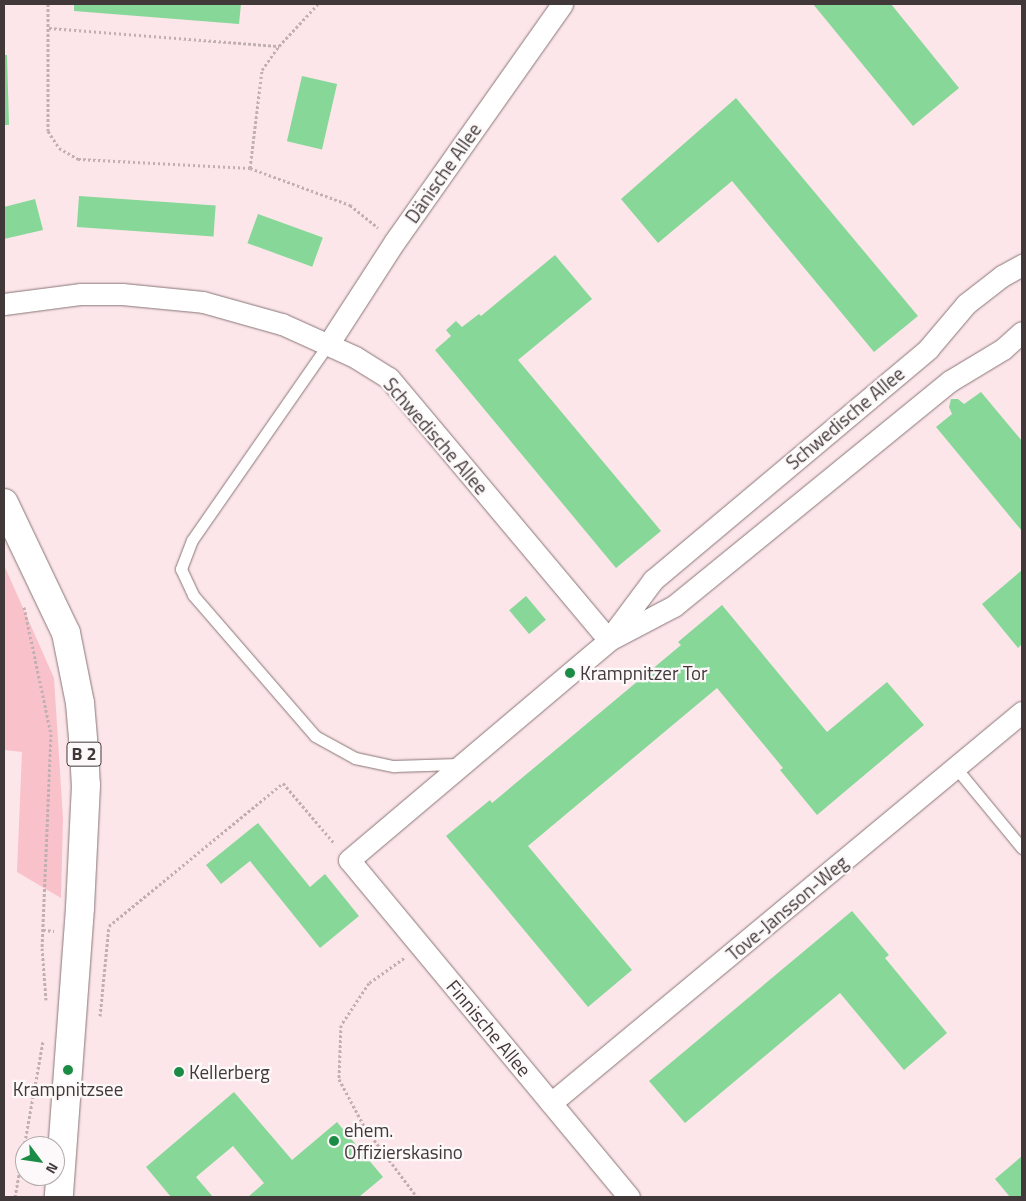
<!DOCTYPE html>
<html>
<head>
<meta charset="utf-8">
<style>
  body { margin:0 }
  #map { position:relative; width:1026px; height:1201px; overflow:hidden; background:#fce6e9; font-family:"Titillium Web",sans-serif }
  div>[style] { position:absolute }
  .green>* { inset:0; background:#f9c1ca }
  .building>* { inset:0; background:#87d799; transform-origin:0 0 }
  .path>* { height:3px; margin-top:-1.5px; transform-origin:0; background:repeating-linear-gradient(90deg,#c1afb1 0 2.5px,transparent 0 5px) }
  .roads { filter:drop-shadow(0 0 1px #897578) drop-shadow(0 0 1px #897578) }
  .service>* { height:11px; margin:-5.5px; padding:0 5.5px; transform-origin:5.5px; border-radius:5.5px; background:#fff }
  .minor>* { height:21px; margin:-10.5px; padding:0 10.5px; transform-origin:10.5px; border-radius:10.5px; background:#fff }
  .primary>* { height:28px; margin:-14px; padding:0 14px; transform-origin:14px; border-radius:14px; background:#fff }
  .dots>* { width:14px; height:14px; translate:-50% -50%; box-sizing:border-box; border:2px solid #fdf8f9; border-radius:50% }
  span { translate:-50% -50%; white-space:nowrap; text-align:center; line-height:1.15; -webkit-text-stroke:4.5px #fdf8f9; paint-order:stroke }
  .shield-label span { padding:1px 4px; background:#fdf8f9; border:1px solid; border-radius:4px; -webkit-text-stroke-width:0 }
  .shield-label { font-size:18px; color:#413839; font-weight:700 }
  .street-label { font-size:19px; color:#413839 }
  .poi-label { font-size:19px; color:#413839 }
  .left { translate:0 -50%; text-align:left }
  .frame { position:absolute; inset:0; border:5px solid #413839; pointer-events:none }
  .north { position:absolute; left:15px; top:1136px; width:50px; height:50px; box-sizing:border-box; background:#fdf8f9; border:1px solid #b2abac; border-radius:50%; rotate:121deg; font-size:14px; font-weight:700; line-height:20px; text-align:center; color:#413839 }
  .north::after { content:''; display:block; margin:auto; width:18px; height:22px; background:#1b8c45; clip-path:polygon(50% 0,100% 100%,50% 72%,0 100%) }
</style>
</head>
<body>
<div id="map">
  <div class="green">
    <div style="clip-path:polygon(4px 565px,54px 678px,63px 818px,61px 898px,17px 872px,22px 752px,4px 750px)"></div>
  </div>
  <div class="building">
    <div style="clip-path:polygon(74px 4px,241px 4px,239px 24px,74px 11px)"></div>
    <div style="clip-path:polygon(813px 4px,891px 4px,959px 88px,913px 126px)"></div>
    <div style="clip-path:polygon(4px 55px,7px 55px,9px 125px,4px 125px)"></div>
    <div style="left:302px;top:76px;width:36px;height:67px;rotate:13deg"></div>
    <div style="clip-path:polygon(736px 98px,918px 316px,874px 352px,732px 181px,658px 243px,621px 199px)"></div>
    <div style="left:79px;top:196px;width:137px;height:31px;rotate:4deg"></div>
    <div style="clip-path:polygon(35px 199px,43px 230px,4px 239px,4px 207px)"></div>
    <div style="left:258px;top:214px;width:69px;height:31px;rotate:20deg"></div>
    <div style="clip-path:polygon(555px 255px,592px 299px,518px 360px,661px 531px,616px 568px,435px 350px,451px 336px,446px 330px,456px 321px,462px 327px,479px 314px,481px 316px)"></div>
    <div style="clip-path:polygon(981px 392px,1022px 441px,1022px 531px,936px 427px,952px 414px,949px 407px,951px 399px,958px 399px,964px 404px)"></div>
    <div style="clip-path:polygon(1022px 570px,1022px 644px,1018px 648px,982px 604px)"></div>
    <div style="left:526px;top:596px;width:31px;height:22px;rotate:50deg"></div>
    <div style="clip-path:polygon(722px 605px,827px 732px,887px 682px,924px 725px,817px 815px,780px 770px,783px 768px,717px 688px,528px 846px,632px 970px,588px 1007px,446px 836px,490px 800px,492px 803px,681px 645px,678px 642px)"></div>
    <div style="clip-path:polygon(258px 823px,310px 887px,325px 874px,359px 916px,320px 948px,250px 861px,221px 884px,206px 865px)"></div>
    <div style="clip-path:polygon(852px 911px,889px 955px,885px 958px,947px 1033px,904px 1070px,840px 993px,685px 1123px,649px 1081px)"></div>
    <div style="clip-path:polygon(234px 1092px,292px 1160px,337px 1122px,383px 1177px,359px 1197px,248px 1197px,264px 1183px,233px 1146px,196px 1177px,213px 1197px,171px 1197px,146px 1167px)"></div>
    <div style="clip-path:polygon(1022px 1156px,1022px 1197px,1010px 1197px,995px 1179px)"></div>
  </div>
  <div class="path">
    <div style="left:48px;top:4px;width:127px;rotate:90deg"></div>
    <div style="left:48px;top:131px;width:20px;rotate:57deg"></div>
    <div style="left:59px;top:148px;width:22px;rotate:30deg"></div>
    <div style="left:78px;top:159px;width:172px;rotate:3deg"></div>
    <div style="left:250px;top:168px;width:107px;rotate:20.3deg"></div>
    <div style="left:350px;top:205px;width:36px;rotate:39deg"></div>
    <div style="left:49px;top:28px;width:231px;rotate:4.5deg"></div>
    <div style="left:250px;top:168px;width:99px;rotate:-83deg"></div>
    <div style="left:262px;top:70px;width:29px;rotate:-55deg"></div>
    <div style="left:279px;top:46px;width:57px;rotate:-47.1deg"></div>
    <div style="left:24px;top:607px;width:130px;rotate:78deg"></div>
    <div style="left:51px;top:734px;width:214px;rotate:92.4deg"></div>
    <div style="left:42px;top:948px;width:52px;rotate:85.6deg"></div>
    <div style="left:43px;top:930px;width:11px;rotate:5deg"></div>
    <div style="left:404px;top:958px;width:43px;rotate:144.5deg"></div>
    <div style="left:369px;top:983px;width:50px;rotate:123.7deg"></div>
    <div style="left:341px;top:1025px;width:54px;rotate:92.1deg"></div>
    <div style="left:339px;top:1079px;width:55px;rotate:62deg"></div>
    <div style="left:365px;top:1128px;width:86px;rotate:53deg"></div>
    <div style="left:100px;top:1016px;width:90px;rotate:-84.3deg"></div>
    <div style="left:109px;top:926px;width:225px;rotate:-39.4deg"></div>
    <div style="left:283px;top:783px;width:80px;rotate:49.6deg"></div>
    <div style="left:15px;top:1197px;width:158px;rotate:-79.8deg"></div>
  </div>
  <div class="roads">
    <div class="service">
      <div style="left:329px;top:343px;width:240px;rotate:124.8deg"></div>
      <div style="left:192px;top:540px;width:31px;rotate:111deg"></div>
      <div style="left:181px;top:569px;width:29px;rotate:65deg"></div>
      <div style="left:193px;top:595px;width:186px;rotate:49.1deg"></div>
      <div style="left:315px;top:736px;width:46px;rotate:28.8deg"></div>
      <div style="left:355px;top:758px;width:40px;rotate:12deg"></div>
      <div style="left:394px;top:766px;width:64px;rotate:-1.8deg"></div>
      <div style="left:956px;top:768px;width:104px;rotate:50.5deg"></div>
    </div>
    <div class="minor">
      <div style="left:4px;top:304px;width:78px;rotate:-7.4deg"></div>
      <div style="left:81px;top:294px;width:41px"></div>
      <div style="left:122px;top:294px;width:81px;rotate:5.6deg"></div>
      <div style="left:203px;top:302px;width:82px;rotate:15.6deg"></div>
      <div style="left:282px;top:324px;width:80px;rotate:24.3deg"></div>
      <div style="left:355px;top:357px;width:40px;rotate:32deg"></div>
      <div style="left:389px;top:378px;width:342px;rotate:50deg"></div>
      <div style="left:329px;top:343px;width:121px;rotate:-57.1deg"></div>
      <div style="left:395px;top:241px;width:290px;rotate:-54.8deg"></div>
      <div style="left:612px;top:635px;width:69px;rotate:-53.3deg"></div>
      <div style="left:653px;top:580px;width:359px;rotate:-40deg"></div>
      <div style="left:928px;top:349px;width:59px;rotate:-49.8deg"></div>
      <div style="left:966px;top:304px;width:46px;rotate:-37.9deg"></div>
      <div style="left:1002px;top:276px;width:23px;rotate:-29deg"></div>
      <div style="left:551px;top:1103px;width:612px;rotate:-39.7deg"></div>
      <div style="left:629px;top:1197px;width:438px;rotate:-129.7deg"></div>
      <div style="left:349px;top:860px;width:341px;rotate:-40.2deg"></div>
      <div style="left:609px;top:640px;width:73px;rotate:-27.6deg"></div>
      <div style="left:674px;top:606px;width:356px;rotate:-39.2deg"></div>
      <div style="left:950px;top:381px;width:62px;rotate:-31.1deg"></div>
      <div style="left:1003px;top:349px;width:25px;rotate:-42deg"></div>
    </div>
    <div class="primary">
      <div style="left:4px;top:503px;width:144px;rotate:64.5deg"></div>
      <div style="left:66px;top:633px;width:71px;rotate:78.7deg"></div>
      <div style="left:80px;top:703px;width:47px;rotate:85.1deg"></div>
      <div style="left:84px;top:750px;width:35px;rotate:87deg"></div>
      <div style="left:86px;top:785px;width:123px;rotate:92.8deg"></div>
      <div style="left:80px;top:908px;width:290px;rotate:94.2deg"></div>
    </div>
  </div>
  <div class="dots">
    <div style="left:570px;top:673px;background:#1b8c45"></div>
    <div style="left:68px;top:1070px;background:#1b8c45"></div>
    <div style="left:179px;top:1072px;background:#1b8c45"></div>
    <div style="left:334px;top:1141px;background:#1b8c45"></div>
  </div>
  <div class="shield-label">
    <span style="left:84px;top:754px">B 2</span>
  </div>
  <div class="street-label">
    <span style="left:443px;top:173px;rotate:-55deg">Dänische Allee</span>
    <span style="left:845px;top:418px;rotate:-40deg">Schwedische Allee</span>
    <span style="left:436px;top:436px;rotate:49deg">Schwedische Allee</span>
    <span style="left:787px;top:908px;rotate:-40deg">Tove-Jansson-Weg</span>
    <span style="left:489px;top:1028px;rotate:50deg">Finnische Allee</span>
  </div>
  <div class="poi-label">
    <span class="left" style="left:580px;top:673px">Krampnitzer Tor</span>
    <span class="left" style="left:189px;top:1072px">Kellerberg</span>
    <span style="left:68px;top:1089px">Krampnitzsee</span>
    <span class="left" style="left:344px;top:1141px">ehem.<br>Offizierskasino</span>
  </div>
  <div class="frame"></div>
  <div class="north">N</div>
</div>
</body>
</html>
